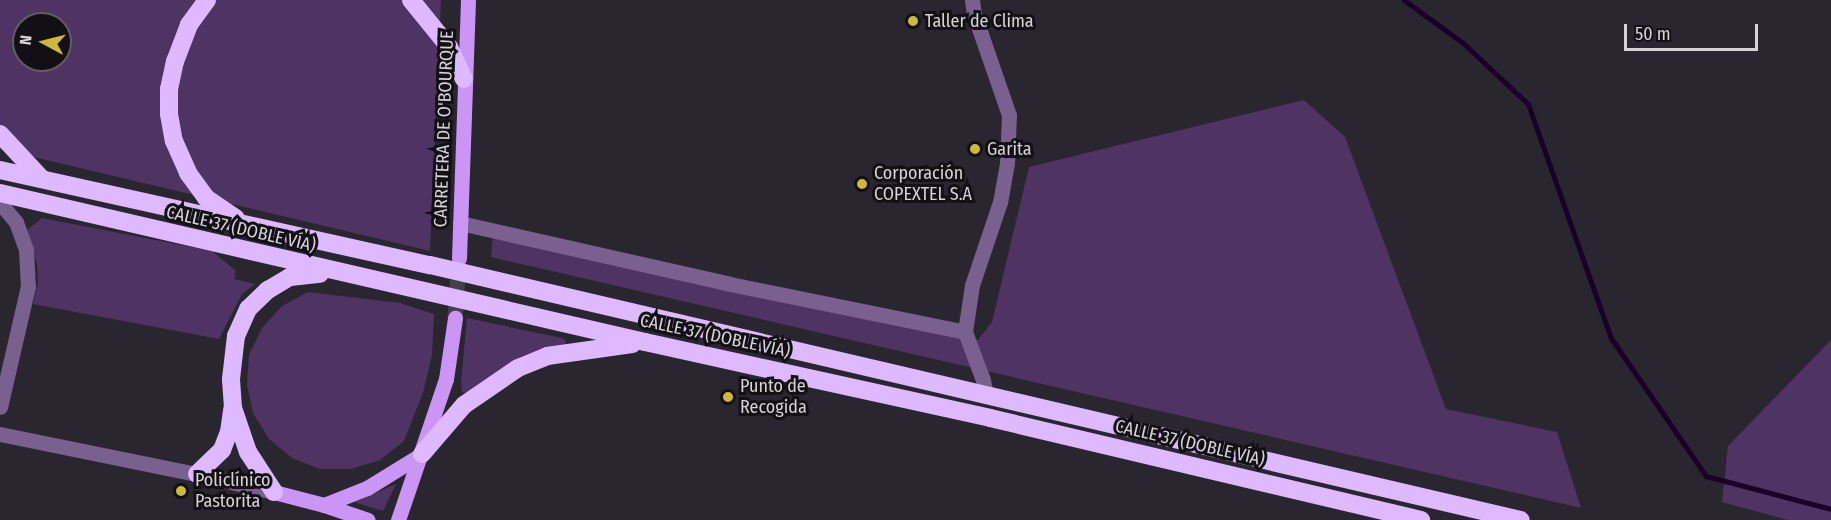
<!DOCTYPE html>
<html>
<head>
<meta charset="utf-8">
<style>
  body { margin:0 }
  #map { position:relative; width:1831px; height:520px; overflow:hidden; background:#2a262f; font-family:"Fira Sans Condensed",sans-serif }
  div>[style] { position:absolute }
  .green>* { inset:0; background:#4e3363 }
  .stream>* { height:5px; margin:-2.5px; padding:0 2.5px; transform-origin:2.5px; border-radius:2.5px; background:#180028 }
  .major-tunnel>* { height:15px; margin-top:-7.5px; transform-origin:0; background:repeating-linear-gradient(90deg,#444048 0 15px,transparent 0 23px) }
  .minor>* { height:15px; margin:-7.5px; padding:0 7.5px; transform-origin:7.5px; border-radius:7.5px; background:#79608e }
  .major>* { height:15px; margin:-7.5px; padding:0 7.5px; transform-origin:7.5px; border-radius:7.5px; background:#cb95f6 }
  .highway>* { height:18px; margin:-9px; padding:0 9px; transform-origin:9px; border-radius:9px; background:#dfb9ff }
  .dots>* { width:16px; height:16px; translate:-50% -50%; box-sizing:border-box; border:3px solid #121014; border-radius:50% }
  span { translate:-50% -50%; white-space:nowrap; text-align:center; line-height:1.15; -webkit-text-stroke:6px #121014; paint-order:stroke }
  .poi-label { font-size:18px; color:#d5d2d8 }
  .left { translate:0 -50%; text-align:left }
  .street-label { font-size:18px; color:#d5d2d8 }
  .north { position:absolute; left:12px; top:12px; width:60px; height:60px; box-sizing:border-box; background:#121014; border:2px solid #605e62; border-radius:50%; rotate:277deg; font-size:16px; font-weight:700; line-height:24px; text-align:center; color:#d5d2d8 }
  .north::after { content:''; display:block; margin:auto; width:21px; height:27px; background:#cfb837; clip-path:polygon(50% 0,100% 100%,50% 72%,0 100%) }
  .scale { position:absolute; left:1624px; top:24px; width:134px; height:27px; box-sizing:border-box; border:3px solid #d5d2d8; border-top:0; padding-left:8px; font-size:18px; line-height:21px; white-space:nowrap; color:#d5d2d8; -webkit-text-stroke:4px #121014; paint-order:stroke }
</style>
</head>
<body>
<div id="map">
  <div class="green">
    <div style="clip-path:polygon(evenodd,0 0,441px 0,430px 251px,0 149px,0 0,24px 24px,60px 24px,60px 60px,24px 60px,24px 24px)"></div>
    <div style="clip-path:polygon(1304px 100px,1345px 137px,1446px 409px,1557px 432px,1581px 508px,491px 257px,493px 234px,978px 340px,992px 322px,1029px 167px)"></div>
    <div style="clip-path:polygon(42px 218px,212px 251px,236px 271px,234px 279px,255px 284px,242px 294px,219px 339px,33px 304px,38px 282px,37px 264px,27px 230px)"></div>
    <div style="clip-path:polygon(308px 292px,400px 303px,434px 314px,432px 355px,423px 393px,404px 441px,380px 460px,351px 469px,320px 469px,292px 458px,269px 439px,253px 413px,247px 385px,249px 355px,262px 328px,282px 306px)"></div>
    <div style="clip-path:polygon(467px 318px,562px 338px,566px 341px,564px 346px,522px 356px,467px 394px,462px 392px,461px 382px)"></div>
    <div style="clip-path:polygon(1831px 340px,1831px 520px,1788px 520px,1722px 502px,1728px 446px)"></div>
    <div style="clip-path:polygon(396px 484px,383px 511px,354px 502px)"></div>
  </div>
  <div class="stream">
    <div style="left:1404px;top:0;width:73px;rotate:36.1deg"></div>
    <div style="left:1463px;top:43px;width:89px;rotate:43.2deg"></div>
    <div style="left:1528px;top:104px;width:248px;rotate:70.5deg"></div>
    <div style="left:1611px;top:338px;width:168px;rotate:55.5deg"></div>
    <div style="left:1706px;top:476px;width:129px;rotate:14.8deg"></div>
  </div>
  <div class="major-tunnel">
    <div style="left:455px;top:318px;width:57px;rotate:-86deg"></div>
  </div>
  <div class="minor">
    <div style="left:972px;top:0;width:14px;rotate:82deg"></div>
    <div style="left:974px;top:14px;width:107px;rotate:70.9deg"></div>
    <div style="left:1009px;top:115px;width:48px;rotate:92.4deg"></div>
    <div style="left:1007px;top:163px;width:40px;rotate:100deg"></div>
    <div style="left:1000px;top:202px;width:88px;rotate:108.6deg"></div>
    <div style="left:972px;top:285px;width:48px;rotate:98.5deg"></div>
    <div style="left:965px;top:332px;width:51px;rotate:69.4deg"></div>
    <div style="left:983px;top:380px;width:16px;rotate:79deg"></div>
    <div style="left:0;top:203px;width:25px;rotate:50deg"></div>
    <div style="left:16px;top:222px;width:30px;rotate:70deg"></div>
    <div style="left:26px;top:250px;width:36px;rotate:87deg"></div>
    <div style="left:28px;top:286px;width:124px;rotate:103deg"></div>
    <div style="left:460px;top:223px;width:277px;rotate:12.7deg"></div>
    <div style="left:730px;top:284px;width:240px;rotate:11.5deg"></div>
    <div style="left:0;top:434px;width:201px;rotate:11.5deg"></div>
    <div style="left:197px;top:474px;width:79px;rotate:13.2deg"></div>
  </div>
  <div class="major">
    <div style="left:459px;top:258px;width:258px;rotate:-88deg"></div>
    <div style="left:274px;top:492px;width:52px;rotate:14.6deg"></div>
    <div style="left:324px;top:505px;width:46px;rotate:18.8deg"></div>
    <div style="left:324px;top:505px;width:46px;rotate:-21.6deg"></div>
    <div style="left:367px;top:488px;width:65px;rotate:-31.7deg"></div>
    <div style="left:398px;top:520px;width:149px;rotate:-71.2deg"></div>
    <div style="left:446px;top:379px;width:62px;rotate:-81.6deg"></div>
  </div>
  <div class="highway">
    <div style="left:207px;top:0;width:31px;rotate:126deg"></div>
    <div style="left:189px;top:25px;width:39px;rotate:111deg"></div>
    <div style="left:175px;top:61px;width:29px;rotate:102deg"></div>
    <div style="left:169px;top:89px;width:25px;rotate:90deg"></div>
    <div style="left:169px;top:114px;width:27px;rotate:80deg"></div>
    <div style="left:174px;top:141px;width:35px;rotate:66deg"></div>
    <div style="left:188px;top:173px;width:31px;rotate:54deg"></div>
    <div style="left:206px;top:198px;width:36px;rotate:34deg"></div>
    <div style="left:411px;top:0;width:60px;rotate:51deg"></div>
    <div style="left:449px;top:47px;width:35px;rotate:65deg"></div>
    <div style="left:0;top:134px;width:60px;rotate:47deg"></div>
    <div style="left:0;top:170px;width:440px;rotate:12.5deg"></div>
    <div style="left:430px;top:265px;width:1120px;rotate:13.16deg"></div>
    <div style="left:0;top:193px;width:662px;rotate:13.01deg"></div>
    <div style="left:645px;top:342px;width:353px;rotate:12.4deg"></div>
    <div style="left:990px;top:418px;width:443px;rotate:13.3deg"></div>
    <div style="left:422px;top:454px;width:65px;rotate:-49.4deg"></div>
    <div style="left:464px;top:405px;width:65px;rotate:-34.4deg"></div>
    <div style="left:518px;top:368px;width:31px;rotate:-22deg"></div>
    <div style="left:547px;top:356px;width:86px;rotate:-8deg"></div>
    <div style="left:197px;top:474px;width:35px;rotate:-44deg"></div>
    <div style="left:222px;top:450px;width:19px;rotate:-69deg"></div>
    <div style="left:229px;top:432px;width:22px;rotate:-82deg"></div>
    <div style="left:274px;top:492px;width:48px;rotate:-123deg"></div>
    <div style="left:248px;top:452px;width:46px;rotate:-108.8deg"></div>
    <div style="left:233px;top:408px;width:29px;rotate:-94deg"></div>
    <div style="left:231px;top:379px;width:43px;rotate:-83.4deg"></div>
    <div style="left:236px;top:336px;width:30px;rotate:-66deg"></div>
    <div style="left:248px;top:309px;width:28px;rotate:-44deg"></div>
    <div style="left:268px;top:290px;width:26px;rotate:-31deg"></div>
    <div style="left:290px;top:277px;width:30px;rotate:-6deg"></div>
  </div>
  <div class="dots">
    <div style="left:913px;top:21px;background:#cfb837"></div>
    <div style="left:975px;top:149px;background:#cfb837"></div>
    <div style="left:862px;top:184px;background:#cfb837"></div>
    <div style="left:728px;top:397px;background:#cfb837"></div>
    <div style="left:181px;top:491px;background:#cfb837"></div>
  </div>
  <div class="poi-label">
    <span class="left" style="left:925px;top:21px">Taller de Clima</span>
    <span class="left" style="left:987px;top:149px">Garita</span>
    <span class="left" style="left:874px;top:184px">Corporación<br>COPEXTEL S.A</span>
    <span class="left" style="left:740px;top:397px">Punto de<br>Recogida</span>
    <span class="left" style="left:195px;top:491px">Policlínico<br>Pastorita</span>
  </div>
  <div class="street-label">
    <span style="left:444px;top:129px;rotate:-88deg">CARRETERA DE O'BOURQUE</span>
    <span style="left:241px;top:229px;rotate:13deg">CALLE 37 (DOBLE VÍA)</span>
    <span style="left:715px;top:336px;rotate:12deg">CALLE 37 (DOBLE VÍA)</span>
    <span style="left:1190px;top:443px;rotate:13deg">CALLE 37 (DOBLE VÍA)</span>
  </div>
  <div class="north">N</div>
  <div class="scale">50 m</div>
</div>
</body>
</html>
